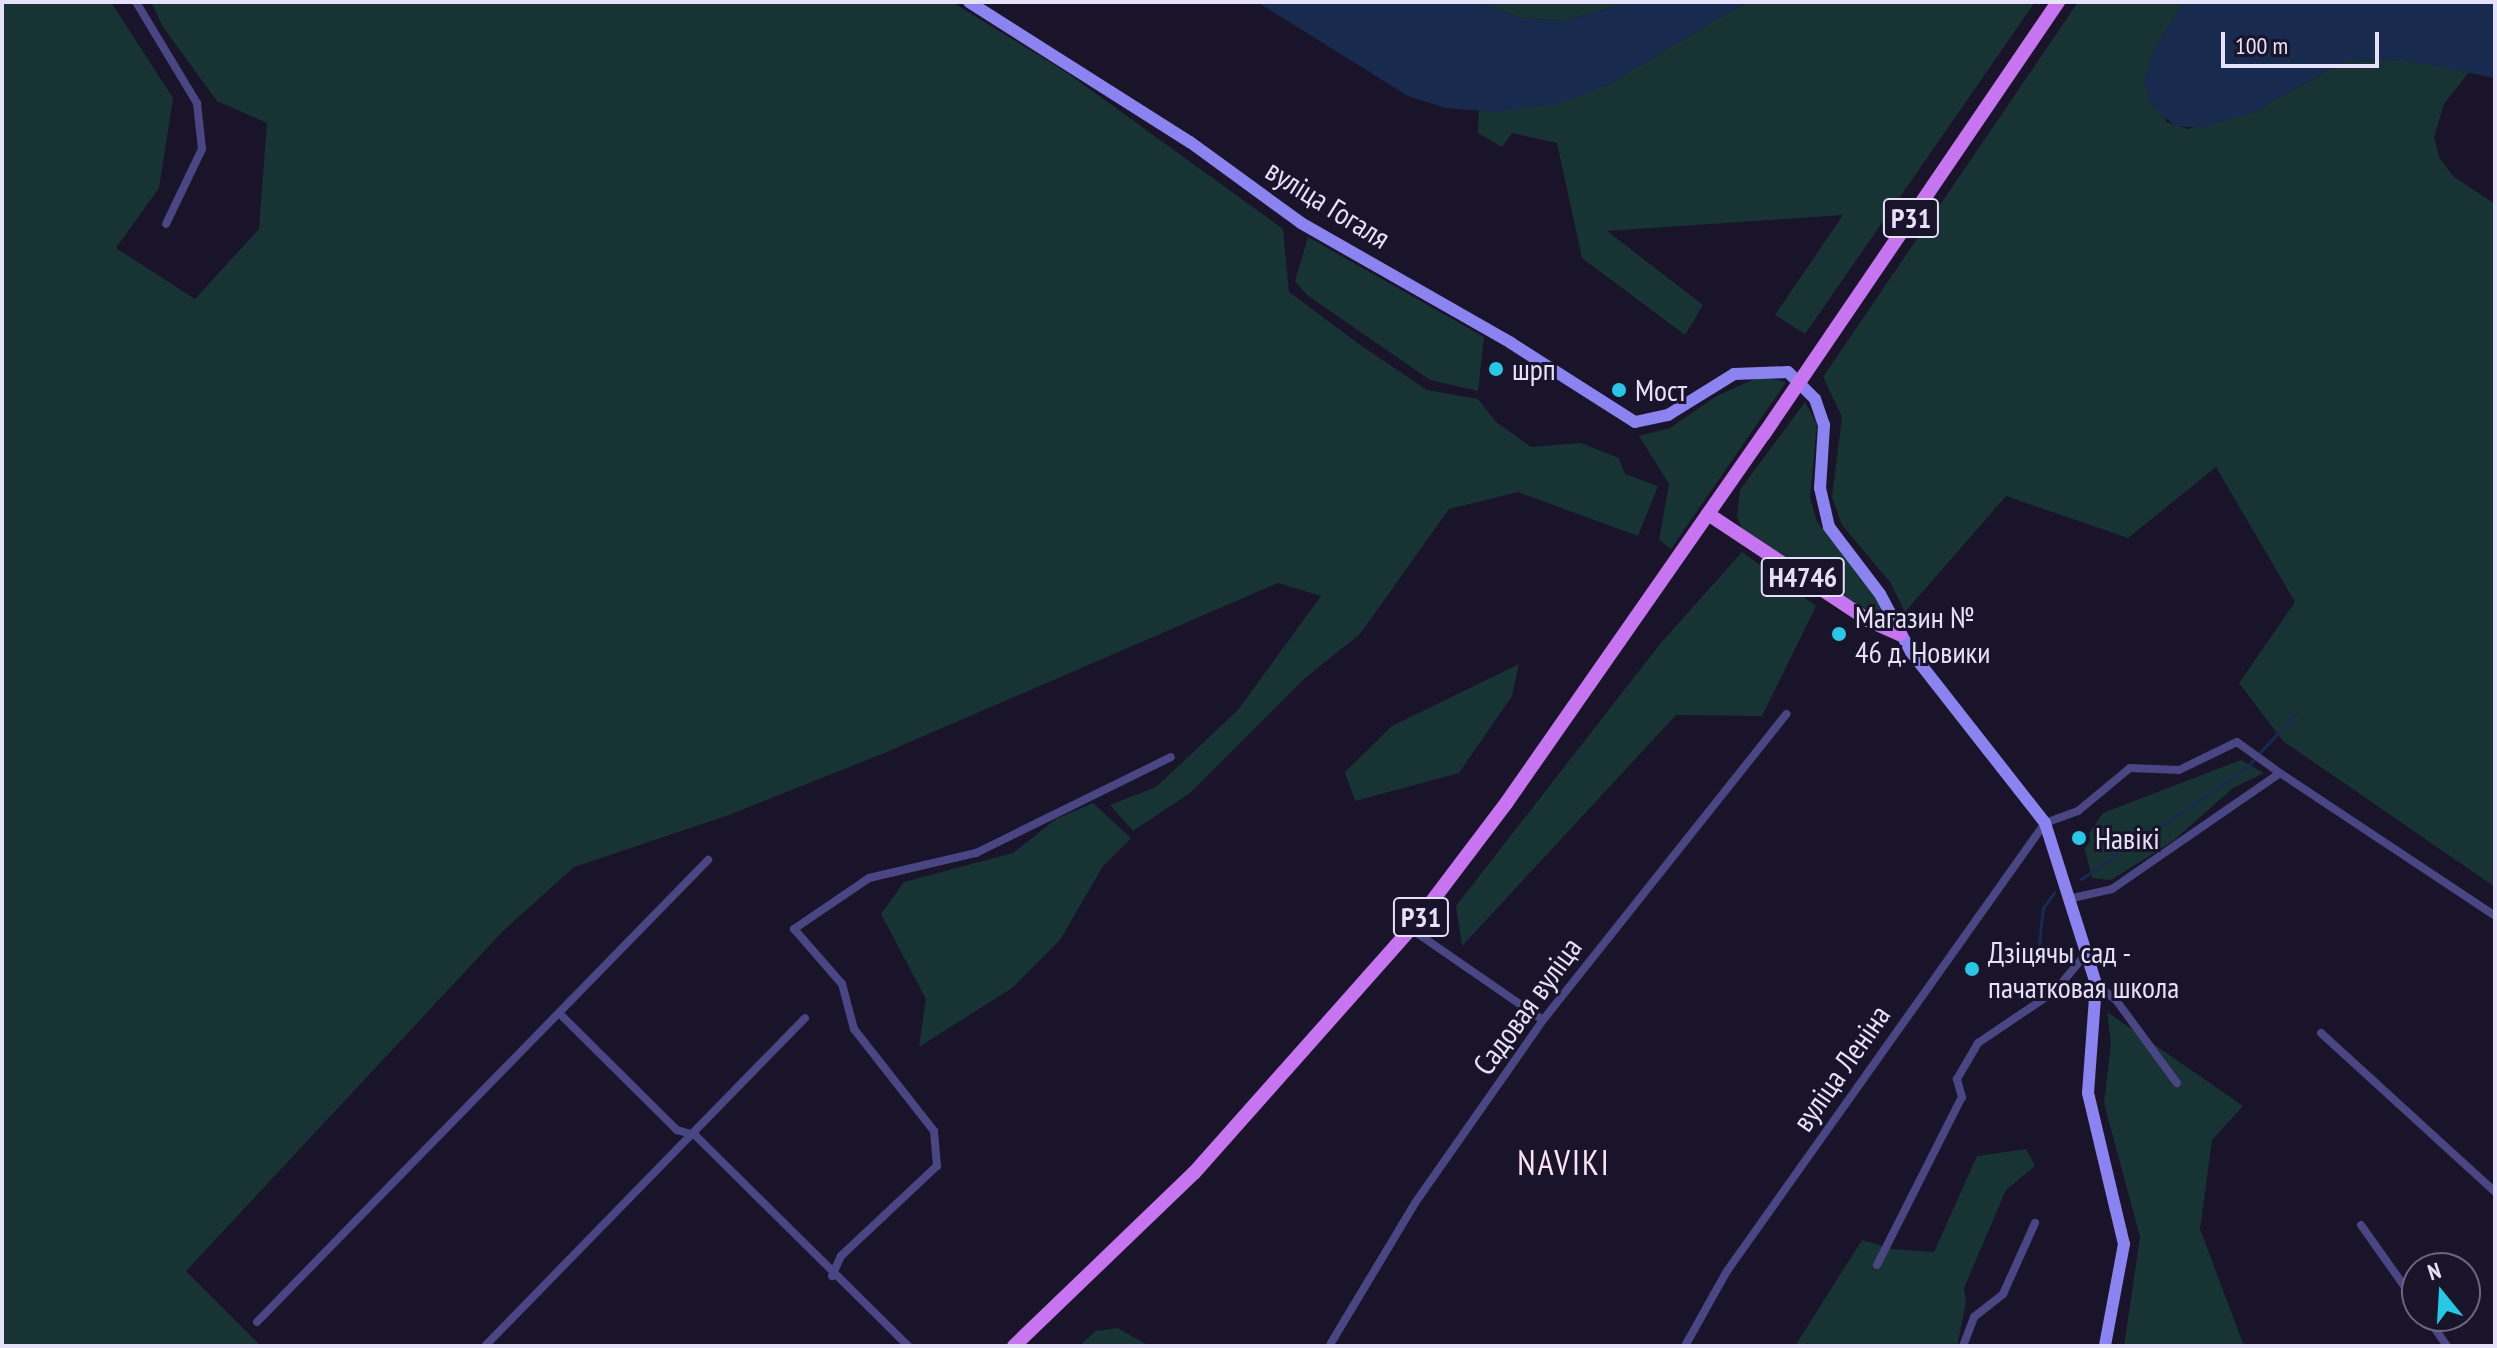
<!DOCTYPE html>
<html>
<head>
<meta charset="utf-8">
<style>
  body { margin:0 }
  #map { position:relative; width:2497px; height:1348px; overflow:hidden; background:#19142a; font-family:"PT Sans Narrow",sans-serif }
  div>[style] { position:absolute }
  .green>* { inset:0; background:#183333 }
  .water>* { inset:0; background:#182b4f }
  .stream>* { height:3px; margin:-1.5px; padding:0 1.5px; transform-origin:1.5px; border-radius:1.5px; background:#182b4f }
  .street>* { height:8px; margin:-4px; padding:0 4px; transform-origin:4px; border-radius:4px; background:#4a4583 }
  .secondary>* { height:12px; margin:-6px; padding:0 6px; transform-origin:6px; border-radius:6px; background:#8a83f0 }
  .primary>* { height:14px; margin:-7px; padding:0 7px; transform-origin:7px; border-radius:7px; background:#c674ef }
  .primary-bridge>* { height:14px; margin:-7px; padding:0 7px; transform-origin:7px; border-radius:7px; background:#c674ef }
  .dots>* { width:22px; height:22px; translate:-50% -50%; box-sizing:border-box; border:4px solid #19142a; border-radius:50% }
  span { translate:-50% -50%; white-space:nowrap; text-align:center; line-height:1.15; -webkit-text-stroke:6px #19142a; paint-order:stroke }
  .shield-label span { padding:2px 6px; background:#19142a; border:2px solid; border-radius:6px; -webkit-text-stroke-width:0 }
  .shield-label { font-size:28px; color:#e5e1fb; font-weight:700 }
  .street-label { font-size:30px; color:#e5e1fb }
  .poi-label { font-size:30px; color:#e5e1fb }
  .left { translate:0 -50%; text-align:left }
  .quarter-label { font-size:34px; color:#fce2f1; letter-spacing:2px }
  .frame { position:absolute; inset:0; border:4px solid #e5e1fb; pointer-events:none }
  .north { position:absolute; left:2401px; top:1252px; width:80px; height:80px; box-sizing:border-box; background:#19142a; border:2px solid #6b667e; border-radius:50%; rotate:342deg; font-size:22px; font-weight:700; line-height:32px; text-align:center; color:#e5e1fb }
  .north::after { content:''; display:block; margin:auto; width:28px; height:36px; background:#23c9e5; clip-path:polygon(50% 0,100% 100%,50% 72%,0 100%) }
  .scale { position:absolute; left:2221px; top:32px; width:158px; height:36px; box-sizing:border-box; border:4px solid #e5e1fb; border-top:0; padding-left:10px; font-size:24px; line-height:28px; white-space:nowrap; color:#e5e1fb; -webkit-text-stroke:6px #19142a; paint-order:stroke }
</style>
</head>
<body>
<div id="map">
  <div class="green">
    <div style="clip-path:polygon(2px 2px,111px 2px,173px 98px,159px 188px,116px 248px,195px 299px,259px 229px,267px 123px,217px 101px,163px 27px,151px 2px,952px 2px,1066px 72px,1283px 229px,1289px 292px,1359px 344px,1427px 390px,1478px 399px,1496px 422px,1531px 447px,1581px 443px,1619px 458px,1625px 474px,1658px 486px,1638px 536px,1518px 492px,1449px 509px,1360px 634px,1305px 678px,1190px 793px,1133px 831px,1110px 805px,1156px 787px,1238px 710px,1321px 596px,1278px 583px,882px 754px,729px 815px,574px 867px,502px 932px,186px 1271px,261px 1346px,2px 1346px)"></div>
    <div style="clip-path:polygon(1479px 2px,1633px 2px,1563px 21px,1519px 18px)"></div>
    <div style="clip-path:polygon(1746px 2px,2035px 2px,1805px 334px,1775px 315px,1843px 215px,1607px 231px,1703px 305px,1685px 335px,1582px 258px,1557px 143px,1512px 133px,1502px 147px,1478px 133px,1479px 111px,1606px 86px)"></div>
    <div style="clip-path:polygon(2078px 2px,2183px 2px,2151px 56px,2166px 122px,2188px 129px,2254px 112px,2345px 61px,2404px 60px,2469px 72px,2444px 104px,2434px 137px,2440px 159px,2454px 177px,2495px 204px,2495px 887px,2283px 741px,2239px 683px,2295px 602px,2216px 467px,2128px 538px,2006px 496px,1905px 612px,1890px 582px,1842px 525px,1832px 497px,1842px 417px,1823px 377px)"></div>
    <div style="clip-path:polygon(1308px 237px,1484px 337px,1478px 391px,1430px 380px,1307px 295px,1295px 281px)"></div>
    <div style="clip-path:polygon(1761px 376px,1786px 382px,1671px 549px,1659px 540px,1669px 484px,1639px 436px,1670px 428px,1715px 397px)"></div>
    <div style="clip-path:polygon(1805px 402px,1817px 424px,1810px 498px,1817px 522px,1879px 600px,1882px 608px,1874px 615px,1742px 528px,1737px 517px,1740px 490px)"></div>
    <div style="clip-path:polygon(1742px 552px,1816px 606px,1762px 716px,1676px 715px,1462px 946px,1456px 906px,1660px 644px)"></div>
    <div style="clip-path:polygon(1519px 664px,1512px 696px,1459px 773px,1355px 801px,1345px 772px,1392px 726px)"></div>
    <div style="clip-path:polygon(2241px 760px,2264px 773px,2233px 788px,2173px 841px,2111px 880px,2092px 878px,2083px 842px,2103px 813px)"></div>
    <div style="clip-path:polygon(1093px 803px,1131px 838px,1103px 866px,1060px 940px,1012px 988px,919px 1047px,926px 999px,881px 914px,904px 882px,1013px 853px,1056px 819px)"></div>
    <div style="clip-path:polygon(2107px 1012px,2243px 1106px,2212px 1140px,2200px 1229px,2244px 1346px,2124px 1346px,2140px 1237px,2104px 1103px,2111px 1043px)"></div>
    <div style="clip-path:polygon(2026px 1149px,2035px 1166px,2006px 1190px,1964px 1288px,1966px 1303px,1957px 1346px,1795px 1346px,1862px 1240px,1892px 1249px,1934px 1252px,1977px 1156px)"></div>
    <div style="clip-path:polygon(1118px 1328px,1149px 1346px,1079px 1346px,1096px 1331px)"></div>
  </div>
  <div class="water">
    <div style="clip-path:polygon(1257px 2px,1479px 2px,1519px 18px,1563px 21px,1633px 2px,1746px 2px,1606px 86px,1559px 104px,1496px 112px,1446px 108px,1408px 96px)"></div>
    <div style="clip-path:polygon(2183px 2px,2495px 2px,2495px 78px,2404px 60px,2345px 61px,2254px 112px,2201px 128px,2175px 126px,2150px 104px,2144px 81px,2151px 56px)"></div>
  </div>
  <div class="stream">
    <div style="left:2081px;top:879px;width:196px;rotate:-33.8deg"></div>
    <div style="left:2244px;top:770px;width:77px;rotate:-47.6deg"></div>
    <div style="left:2038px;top:953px;width:45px;rotate:-83.7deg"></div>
    <div style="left:2043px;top:908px;width:19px;rotate:-54deg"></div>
  </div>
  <div class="street">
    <div style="left:136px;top:2px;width:118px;rotate:58.9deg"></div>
    <div style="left:197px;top:103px;width:46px;rotate:83.8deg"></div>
    <div style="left:202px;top:149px;width:83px;rotate:115.6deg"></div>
    <div style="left:2068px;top:899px;width:45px;rotate:-12.8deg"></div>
    <div style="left:2112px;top:889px;width:204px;rotate:-34.6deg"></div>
    <div style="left:2280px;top:773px;width:258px;rotate:33.6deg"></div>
    <div style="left:1411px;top:929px;width:160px;rotate:34.6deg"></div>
    <div style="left:2096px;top:984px;width:26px;rotate:39deg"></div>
    <div style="left:2116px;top:1000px;width:103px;rotate:53.7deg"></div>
    <div style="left:560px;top:1014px;width:165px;rotate:44.8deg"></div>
    <div style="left:677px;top:1130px;width:19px;rotate:16deg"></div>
    <div style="left:695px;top:1135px;width:300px;rotate:44.7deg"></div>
    <div style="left:2321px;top:1033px;width:236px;rotate:42.4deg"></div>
    <div style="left:2361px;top:1225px;width:97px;rotate:54.7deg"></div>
    <div style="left:1877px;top:1265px;width:188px;rotate:-63.2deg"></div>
    <div style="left:1962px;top:1097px;width:19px;rotate:-106deg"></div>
    <div style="left:1957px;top:1079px;width:42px;rotate:-59.7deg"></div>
    <div style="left:1978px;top:1043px;width:93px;rotate:-34deg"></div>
    <div style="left:2055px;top:991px;width:47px;rotate:-50.2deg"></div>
    <div style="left:832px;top:1276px;width:22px;rotate:-66deg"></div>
    <div style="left:841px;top:1256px;width:132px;rotate:-43.2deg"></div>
    <div style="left:937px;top:1166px;width:35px;rotate:-95deg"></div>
    <div style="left:934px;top:1131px;width:130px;rotate:-128.1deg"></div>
    <div style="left:854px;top:1029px;width:47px;rotate:-104.9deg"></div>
    <div style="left:842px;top:984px;width:73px;rotate:-131.1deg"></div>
    <div style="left:794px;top:929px;width:91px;rotate:-34.2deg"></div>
    <div style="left:869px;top:878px;width:110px;rotate:-13.2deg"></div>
    <div style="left:976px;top:853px;width:217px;rotate:-26.2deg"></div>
    <div style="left:2426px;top:1316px;width:37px;rotate:55deg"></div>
    <div style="left:257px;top:1322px;width:646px;rotate:-45.69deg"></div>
    <div style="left:1331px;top:1343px;width:163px;rotate:-59deg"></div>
    <div style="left:1415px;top:1203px;width:223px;rotate:-55deg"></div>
    <div style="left:1543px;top:1020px;width:391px;rotate:-51.5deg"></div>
    <div style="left:485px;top:1346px;width:458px;rotate:-45.7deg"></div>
    <div style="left:1685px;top:1346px;width:86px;rotate:-60.8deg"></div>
    <div style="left:1727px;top:1271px;width:549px;rotate:-54.63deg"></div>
    <div style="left:2045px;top:823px;width:35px;rotate:-20deg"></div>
    <div style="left:2078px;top:811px;width:67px;rotate:-39.6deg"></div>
    <div style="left:2130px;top:768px;width:49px;rotate:2.3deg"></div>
    <div style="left:2179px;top:770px;width:64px;rotate:-25.8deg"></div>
    <div style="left:2237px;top:742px;width:53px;rotate:35.8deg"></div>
    <div style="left:1963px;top:1346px;width:31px;rotate:-69deg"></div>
    <div style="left:1974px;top:1317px;width:37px;rotate:-38deg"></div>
    <div style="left:2003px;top:1294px;width:78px;rotate:-65.7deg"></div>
  </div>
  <div class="secondary">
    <div style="left:969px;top:2px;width:262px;rotate:32.4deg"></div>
    <div style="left:1190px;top:142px;width:137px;rotate:36.1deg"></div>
    <div style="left:1301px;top:223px;width:242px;rotate:29.7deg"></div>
    <div style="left:1511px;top:343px;width:147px;rotate:32.5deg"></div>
    <div style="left:1635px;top:422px;width:34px;rotate:-12deg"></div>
    <div style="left:1668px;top:415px;width:78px;rotate:-31.8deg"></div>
    <div style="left:1734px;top:374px;width:54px;rotate:-2.1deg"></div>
    <div style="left:1788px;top:372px;width:38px;rotate:45deg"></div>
    <div style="left:1815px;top:399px;width:28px;rotate:71deg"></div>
    <div style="left:1824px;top:425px;width:63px;rotate:93.6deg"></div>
    <div style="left:1820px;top:488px;width:40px;rotate:77deg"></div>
    <div style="left:1829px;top:527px;width:84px;rotate:52.7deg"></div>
    <div style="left:1880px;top:594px;width:66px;rotate:61.9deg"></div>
    <div style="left:1911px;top:652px;width:217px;rotate:51.9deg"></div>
    <div style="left:2045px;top:823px;width:169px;rotate:72.4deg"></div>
    <div style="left:2096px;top:984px;width:109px;rotate:94.2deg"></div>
    <div style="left:2088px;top:1093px;width:155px;rotate:76.6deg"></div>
    <div style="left:2124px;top:1244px;width:104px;rotate:100.6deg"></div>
  </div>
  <div class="primary">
    <div style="left:1708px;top:514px;width:192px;rotate:33.5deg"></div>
    <div style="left:1868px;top:620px;width:35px;rotate:24deg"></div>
    <div style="left:1014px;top:1346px;width:250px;rotate:-43.9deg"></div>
    <div style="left:1194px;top:1173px;width:327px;rotate:-48.4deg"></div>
    <div style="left:1411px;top:929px;width:159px;rotate:-52.9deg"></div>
    <div style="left:1507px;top:802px;width:449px;rotate:-55.1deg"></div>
  </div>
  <div class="primary-bridge">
    <div style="left:1764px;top:434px;width:523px;rotate:-55.76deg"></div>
  </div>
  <div class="dots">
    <div style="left:1496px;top:369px;background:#23c9e5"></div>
    <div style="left:1619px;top:390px;background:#23c9e5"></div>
    <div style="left:1839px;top:634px;background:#23c9e5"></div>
    <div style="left:2079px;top:838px;background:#23c9e5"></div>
    <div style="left:1972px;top:969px;background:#23c9e5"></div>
  </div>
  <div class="shield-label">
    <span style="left:1911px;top:218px">Р31</span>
    <span style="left:1803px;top:577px">Н4746</span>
    <span style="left:1421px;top:917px">Р31</span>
  </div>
  <div class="street-label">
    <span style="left:1328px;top:204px;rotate:32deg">вуліца Гогаля</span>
    <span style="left:1527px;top:1006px;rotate:-54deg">Садовая вуліца</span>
    <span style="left:1841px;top:1068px;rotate:-55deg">вуліца Леніна</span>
  </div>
  <div class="poi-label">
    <span class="left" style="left:1512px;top:369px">шрп</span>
    <span class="left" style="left:1635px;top:390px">Мост</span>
    <span class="left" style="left:1855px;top:634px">Магазин №<br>46 д. Новики</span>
    <span class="left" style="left:2095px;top:838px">Навікі</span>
    <span class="left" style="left:1988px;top:969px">Дзіцячы сад -<br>пачатковая школа</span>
  </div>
  <div class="quarter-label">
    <span style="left:1564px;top:1163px">NAVIKI</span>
  </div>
  <div class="frame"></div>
  <div class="north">N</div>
  <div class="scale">100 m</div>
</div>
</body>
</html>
